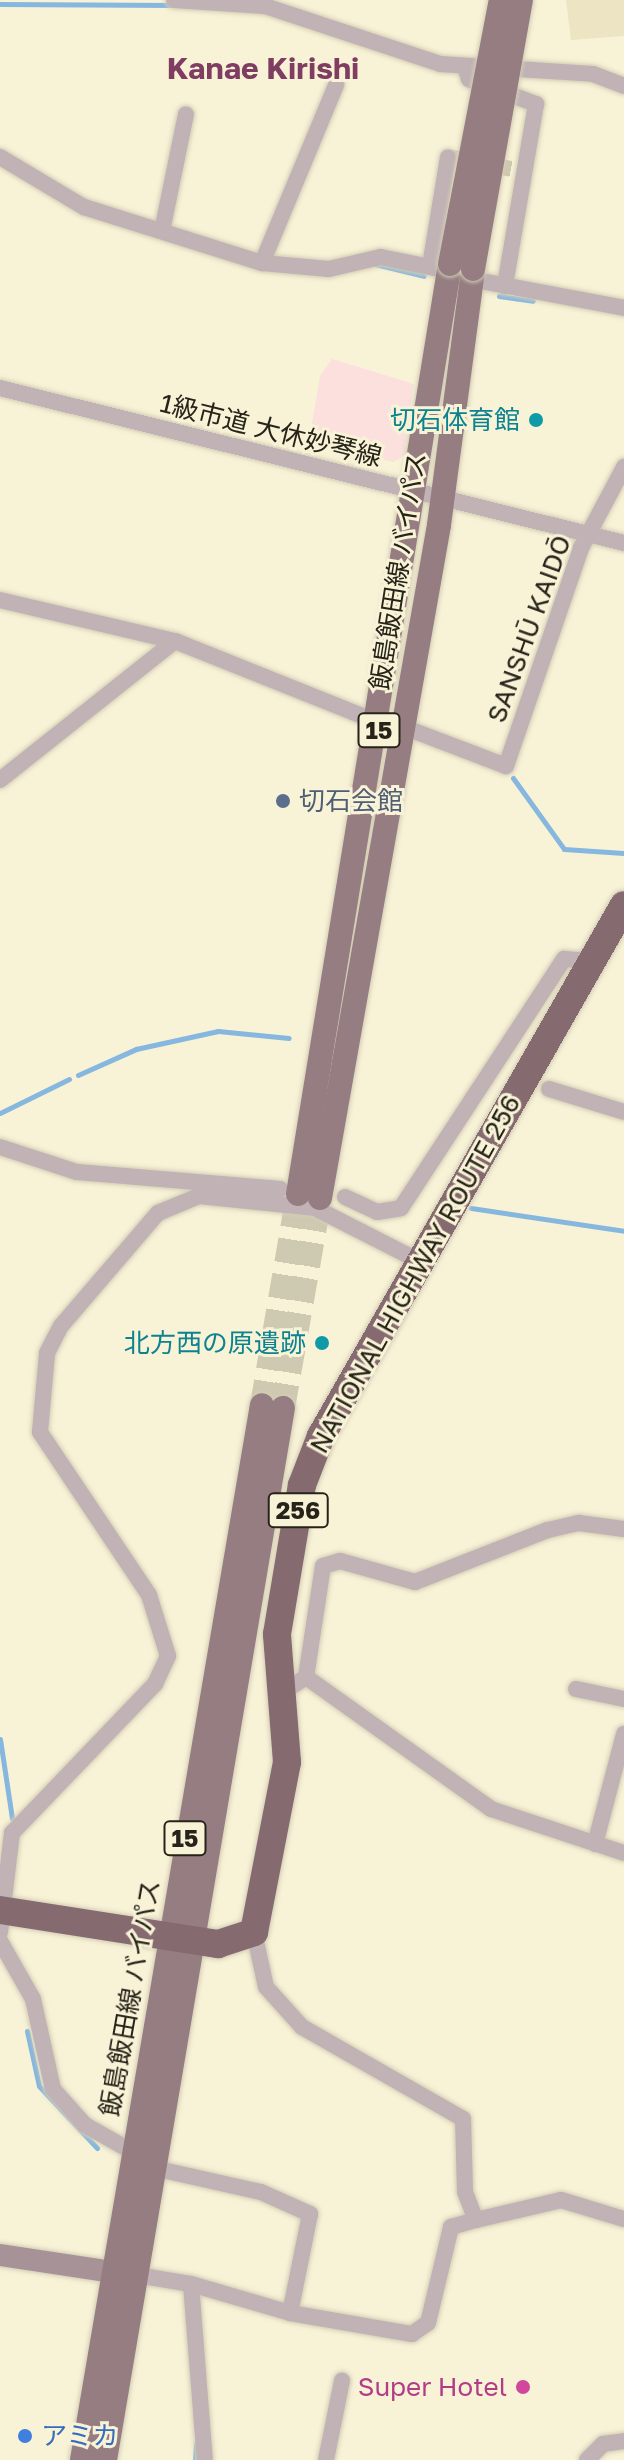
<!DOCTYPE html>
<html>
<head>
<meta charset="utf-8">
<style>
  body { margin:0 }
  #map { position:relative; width:624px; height:2460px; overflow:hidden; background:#f8f2d7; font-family:"Golos Text","Noto Sans JP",sans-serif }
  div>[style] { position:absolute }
  .commercial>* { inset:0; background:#fbe0dd }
  .built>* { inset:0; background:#ede4c3 }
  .stream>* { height:5px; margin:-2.5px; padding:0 2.5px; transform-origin:2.5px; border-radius:2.5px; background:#85b7df }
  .street-tunnel>* { height:16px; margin-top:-8px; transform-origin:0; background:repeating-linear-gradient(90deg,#cec9b1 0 16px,transparent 0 24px) }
  .primary-tunnel>* { height:24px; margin-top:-12px; transform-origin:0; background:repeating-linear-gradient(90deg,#cec9b1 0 24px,transparent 0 36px) }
  .roads { filter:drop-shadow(0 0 2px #d2cdb5) drop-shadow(0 0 2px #d2cdb5) }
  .street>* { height:16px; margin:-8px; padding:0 8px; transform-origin:8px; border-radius:8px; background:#c0b2b5 }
  .secondary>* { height:22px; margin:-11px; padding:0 11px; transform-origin:11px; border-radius:11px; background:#a79397 }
  .primary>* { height:24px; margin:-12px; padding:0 12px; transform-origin:12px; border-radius:12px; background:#957d82 }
  .highway>* { height:28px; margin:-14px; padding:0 14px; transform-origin:14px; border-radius:14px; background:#856a70 }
  .bridges { filter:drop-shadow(0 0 2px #d2cdb5) drop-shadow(0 0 2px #d2cdb5) }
  .primary-bridge>* { height:24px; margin:-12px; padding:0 12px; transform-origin:12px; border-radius:12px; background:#957d82 }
  .dots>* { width:22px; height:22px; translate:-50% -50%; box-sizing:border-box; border:4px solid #f8f2d7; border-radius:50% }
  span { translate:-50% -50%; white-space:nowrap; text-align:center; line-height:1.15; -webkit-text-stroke:6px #f8f2d7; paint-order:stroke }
  .shield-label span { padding:2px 6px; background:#f8f2d7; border:2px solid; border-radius:6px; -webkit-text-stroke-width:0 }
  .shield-label { font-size:24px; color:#262319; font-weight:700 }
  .culture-label { font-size:26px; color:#0d838f }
  .right { translate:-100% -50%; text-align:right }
  .street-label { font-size:26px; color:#262319 }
  .service-label { font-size:26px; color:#4e5e75 }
  .left { translate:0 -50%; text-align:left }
  .hotel-label { font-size:26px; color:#b23c85 }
  .shop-label { font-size:26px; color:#366cbe }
  .quarter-label { font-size:30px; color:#7e3d61; font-weight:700 }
</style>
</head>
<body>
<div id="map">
  <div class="commercial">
    <div style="clip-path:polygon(332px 359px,414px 384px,404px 456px,393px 462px,309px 441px,320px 376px)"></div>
  </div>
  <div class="built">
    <div style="clip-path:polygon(566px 0,624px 0,624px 36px,571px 40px)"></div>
  </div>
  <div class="stream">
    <div style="left:0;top:4px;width:175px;rotate:0.3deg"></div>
    <div style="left:375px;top:264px;width:50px;rotate:13.8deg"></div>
    <div style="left:499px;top:296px;width:34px;rotate:8deg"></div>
    <div style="left:513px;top:778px;width:87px;rotate:54.3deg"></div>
    <div style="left:564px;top:849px;width:60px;rotate:3.8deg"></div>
    <div style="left:78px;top:1075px;width:64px;rotate:-24.1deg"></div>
    <div style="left:136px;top:1049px;width:84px;rotate:-12.4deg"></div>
    <div style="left:218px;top:1031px;width:71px;rotate:5.6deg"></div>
    <div style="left:0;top:1113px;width:77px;rotate:-26.2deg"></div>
    <div style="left:471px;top:1208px;width:155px;rotate:8.5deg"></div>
    <div style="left:0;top:1739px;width:80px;rotate:81.4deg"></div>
    <div style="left:27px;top:2031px;width:56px;rotate:77.7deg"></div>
    <div style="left:39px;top:2086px;width:85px;rotate:46.9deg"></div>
    <div style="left:195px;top:2460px;width:16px;rotate:-86deg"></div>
  </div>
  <div class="street-tunnel">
    <div style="left:448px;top:157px;width:75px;rotate:10.7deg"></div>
  </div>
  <div class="primary-tunnel">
    <div style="left:262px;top:1405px;width:214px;rotate:-80.3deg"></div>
    <div style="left:283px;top:1408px;width:213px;rotate:-80deg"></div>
  </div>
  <div class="roads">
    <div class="street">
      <div style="left:174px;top:0;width:91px;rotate:3.8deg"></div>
      <div style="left:265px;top:6px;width:184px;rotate:18.3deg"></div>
      <div style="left:440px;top:64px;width:153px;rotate:3.7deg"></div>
      <div style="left:593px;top:74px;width:33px;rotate:21deg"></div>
      <div style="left:465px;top:67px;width:13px;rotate:72deg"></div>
      <div style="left:469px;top:79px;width:72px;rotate:20.5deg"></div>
      <div style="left:536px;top:104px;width:185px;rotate:99.7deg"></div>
      <div style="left:0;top:157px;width:98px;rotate:30.8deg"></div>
      <div style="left:84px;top:207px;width:187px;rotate:17.5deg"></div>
      <div style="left:262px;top:263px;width:67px;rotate:5.1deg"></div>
      <div style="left:329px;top:269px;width:53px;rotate:-13deg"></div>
      <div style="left:381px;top:257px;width:69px;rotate:11.6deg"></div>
      <div style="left:162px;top:231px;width:119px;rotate:-78.4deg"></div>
      <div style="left:262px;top:263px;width:193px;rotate:-67.4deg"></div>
      <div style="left:430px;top:266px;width:110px;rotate:-80.6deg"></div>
      <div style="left:471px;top:279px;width:156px;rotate:10.7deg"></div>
      <div style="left:0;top:388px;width:643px;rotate:13.95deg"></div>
      <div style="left:0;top:600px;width:180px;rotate:13.2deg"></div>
      <div style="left:175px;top:641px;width:221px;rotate:21.8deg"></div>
      <div style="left:401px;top:726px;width:112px;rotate:20.9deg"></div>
      <div style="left:506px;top:766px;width:231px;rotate:-71deg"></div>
      <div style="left:581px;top:548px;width:92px;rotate:-62deg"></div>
      <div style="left:0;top:780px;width:223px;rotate:-38.5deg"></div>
      <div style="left:549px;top:1089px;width:78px;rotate:17deg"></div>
      <div style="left:0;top:1147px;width:81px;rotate:18deg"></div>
      <div style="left:77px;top:1172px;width:204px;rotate:4.8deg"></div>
      <div style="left:345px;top:1197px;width:35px;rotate:25deg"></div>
      <div style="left:377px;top:1212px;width:24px;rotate:-9deg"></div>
      <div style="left:401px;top:1208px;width:298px;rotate:-56.8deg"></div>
      <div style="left:564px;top:959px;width:27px;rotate:4deg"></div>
      <div style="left:306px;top:1677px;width:227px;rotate:35.5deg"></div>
      <div style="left:491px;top:1809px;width:140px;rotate:18.3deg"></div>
      <div style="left:576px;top:1689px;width:49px;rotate:11.8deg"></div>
      <div style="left:280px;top:1694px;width:31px;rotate:-33deg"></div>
      <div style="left:306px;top:1677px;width:112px;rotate:-81.3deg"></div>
      <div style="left:323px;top:1566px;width:18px;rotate:-16deg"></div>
      <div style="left:340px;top:1561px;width:78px;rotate:15.6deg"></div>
      <div style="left:415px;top:1582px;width:143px;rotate:-21.4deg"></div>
      <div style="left:548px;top:1530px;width:32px;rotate:-13deg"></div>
      <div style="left:579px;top:1523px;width:45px;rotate:7.6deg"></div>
      <div style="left:595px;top:1844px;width:114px;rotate:-75.2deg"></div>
      <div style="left:0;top:1932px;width:100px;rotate:-83.1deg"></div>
      <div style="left:12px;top:1833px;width:207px;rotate:-46.2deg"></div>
      <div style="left:155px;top:1684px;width:31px;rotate:-65deg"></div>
      <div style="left:168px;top:1656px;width:64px;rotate:-107.3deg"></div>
      <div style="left:149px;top:1595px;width:196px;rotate:-123.8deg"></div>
      <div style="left:40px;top:1432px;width:79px;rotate:-84.9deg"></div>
      <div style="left:47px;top:1353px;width:30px;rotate:-63deg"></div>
      <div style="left:61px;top:1326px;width:149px;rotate:-49.4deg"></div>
      <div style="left:158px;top:1213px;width:44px;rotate:-22.5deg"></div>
      <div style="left:199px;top:1196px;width:117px;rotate:5.9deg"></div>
      <div style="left:315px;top:1208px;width:117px;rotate:27deg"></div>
      <div style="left:254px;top:1932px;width:56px;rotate:77.7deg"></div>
      <div style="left:266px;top:1987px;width:54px;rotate:48deg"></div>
      <div style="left:302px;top:2027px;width:185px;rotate:29.7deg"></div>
      <div style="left:463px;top:2119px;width:73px;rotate:88.4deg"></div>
      <div style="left:465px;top:2192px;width:30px;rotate:69deg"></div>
      <div style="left:476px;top:2220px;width:87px;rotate:-13.2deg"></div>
      <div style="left:561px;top:2200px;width:66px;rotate:16.8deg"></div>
      <div style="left:0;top:1941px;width:67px;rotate:60.4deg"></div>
      <div style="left:33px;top:1999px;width:92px;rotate:77.5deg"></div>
      <div style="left:53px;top:2089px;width:48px;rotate:48.4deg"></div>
      <div style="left:85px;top:2125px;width:55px;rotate:29.4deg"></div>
      <div style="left:167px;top:2171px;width:96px;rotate:12.6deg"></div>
      <div style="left:261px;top:2192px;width:54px;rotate:24.2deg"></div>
      <div style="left:310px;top:2214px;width:101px;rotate:101.4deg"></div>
      <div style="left:290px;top:2313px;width:124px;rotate:9.8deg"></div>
      <div style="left:412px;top:2334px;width:19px;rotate:-35deg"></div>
      <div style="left:428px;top:2323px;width:99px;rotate:-76.5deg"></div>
      <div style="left:451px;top:2227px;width:26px;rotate:-16deg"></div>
      <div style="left:137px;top:2275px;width:55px;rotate:9.5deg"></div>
      <div style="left:191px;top:2284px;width:177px;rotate:85.5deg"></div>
      <div style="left:191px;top:2284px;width:103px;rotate:16.3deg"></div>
      <div style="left:326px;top:2460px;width:81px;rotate:-78.6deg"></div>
      <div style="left:587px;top:2460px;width:23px;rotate:-45deg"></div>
      <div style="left:603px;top:2444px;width:21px;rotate:-8deg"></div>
    </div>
    <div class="secondary">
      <div style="left:0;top:2255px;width:134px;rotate:8.6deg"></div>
    </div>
    <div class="primary">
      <div style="left:298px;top:1194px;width:942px;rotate:-80.72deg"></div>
      <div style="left:320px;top:1198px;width:683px;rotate:-79.97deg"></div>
      <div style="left:439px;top:525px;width:258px;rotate:-82.4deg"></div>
      <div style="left:82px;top:2460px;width:1070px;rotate:-80.32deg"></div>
      <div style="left:105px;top:2460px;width:1067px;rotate:-80.4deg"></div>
    </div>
    <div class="highway">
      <div style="left:0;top:1910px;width:221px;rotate:8.9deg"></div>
      <div style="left:218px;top:1944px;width:38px;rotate:-18deg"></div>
      <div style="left:254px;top:1932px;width:173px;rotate:-79deg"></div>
      <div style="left:287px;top:1762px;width:128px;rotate:-94.5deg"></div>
      <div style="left:277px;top:1634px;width:151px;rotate:-80.5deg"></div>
      <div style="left:302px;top:1485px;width:53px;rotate:-68.8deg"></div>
      <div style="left:321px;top:1436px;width:611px;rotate:-60.29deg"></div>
    </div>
  </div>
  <div class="bridges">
    <div class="primary-bridge">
      <div style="left:450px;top:264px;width:269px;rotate:-79.1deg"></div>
      <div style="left:473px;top:269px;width:273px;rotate:-79.9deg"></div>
    </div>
  </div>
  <div class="dots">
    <div style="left:536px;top:420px;background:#0f9aa8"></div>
    <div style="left:283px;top:801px;background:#5c6f8a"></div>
    <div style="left:322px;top:1343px;background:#0f9aa8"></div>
    <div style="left:523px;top:2387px;background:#d1479c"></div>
    <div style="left:25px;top:2436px;background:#3f7fe0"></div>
  </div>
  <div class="shield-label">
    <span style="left:379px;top:730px">15</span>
    <span style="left:298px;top:1510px">256</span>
    <span style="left:185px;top:1838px">15</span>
  </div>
  <div class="culture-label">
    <span class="right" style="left:520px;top:420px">切石体育館</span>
    <span class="right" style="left:306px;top:1343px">北方西の原遺跡</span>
  </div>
  <div class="street-label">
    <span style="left:271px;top:430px;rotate:14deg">1級市道 大休妙琴線</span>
    <span style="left:398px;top:571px;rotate:-81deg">飯島飯田線 バイパス</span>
    <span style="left:529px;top:629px;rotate:-70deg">SANSHŪ KAIDŌ</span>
    <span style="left:415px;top:1274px;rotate:-61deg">NATIONAL HIGHWAY ROUTE 256</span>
    <span style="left:130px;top:1998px;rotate:-80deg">飯島飯田線 バイパス</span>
  </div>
  <div class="service-label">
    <span class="left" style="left:299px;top:801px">切石会館</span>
  </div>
  <div class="hotel-label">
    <span class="right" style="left:507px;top:2387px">Super Hotel</span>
  </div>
  <div class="shop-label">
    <span class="left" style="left:41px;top:2436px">アミカ</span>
  </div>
  <div class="quarter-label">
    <span style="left:263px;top:68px">Kanae Kirishi</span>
  </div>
</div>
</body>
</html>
